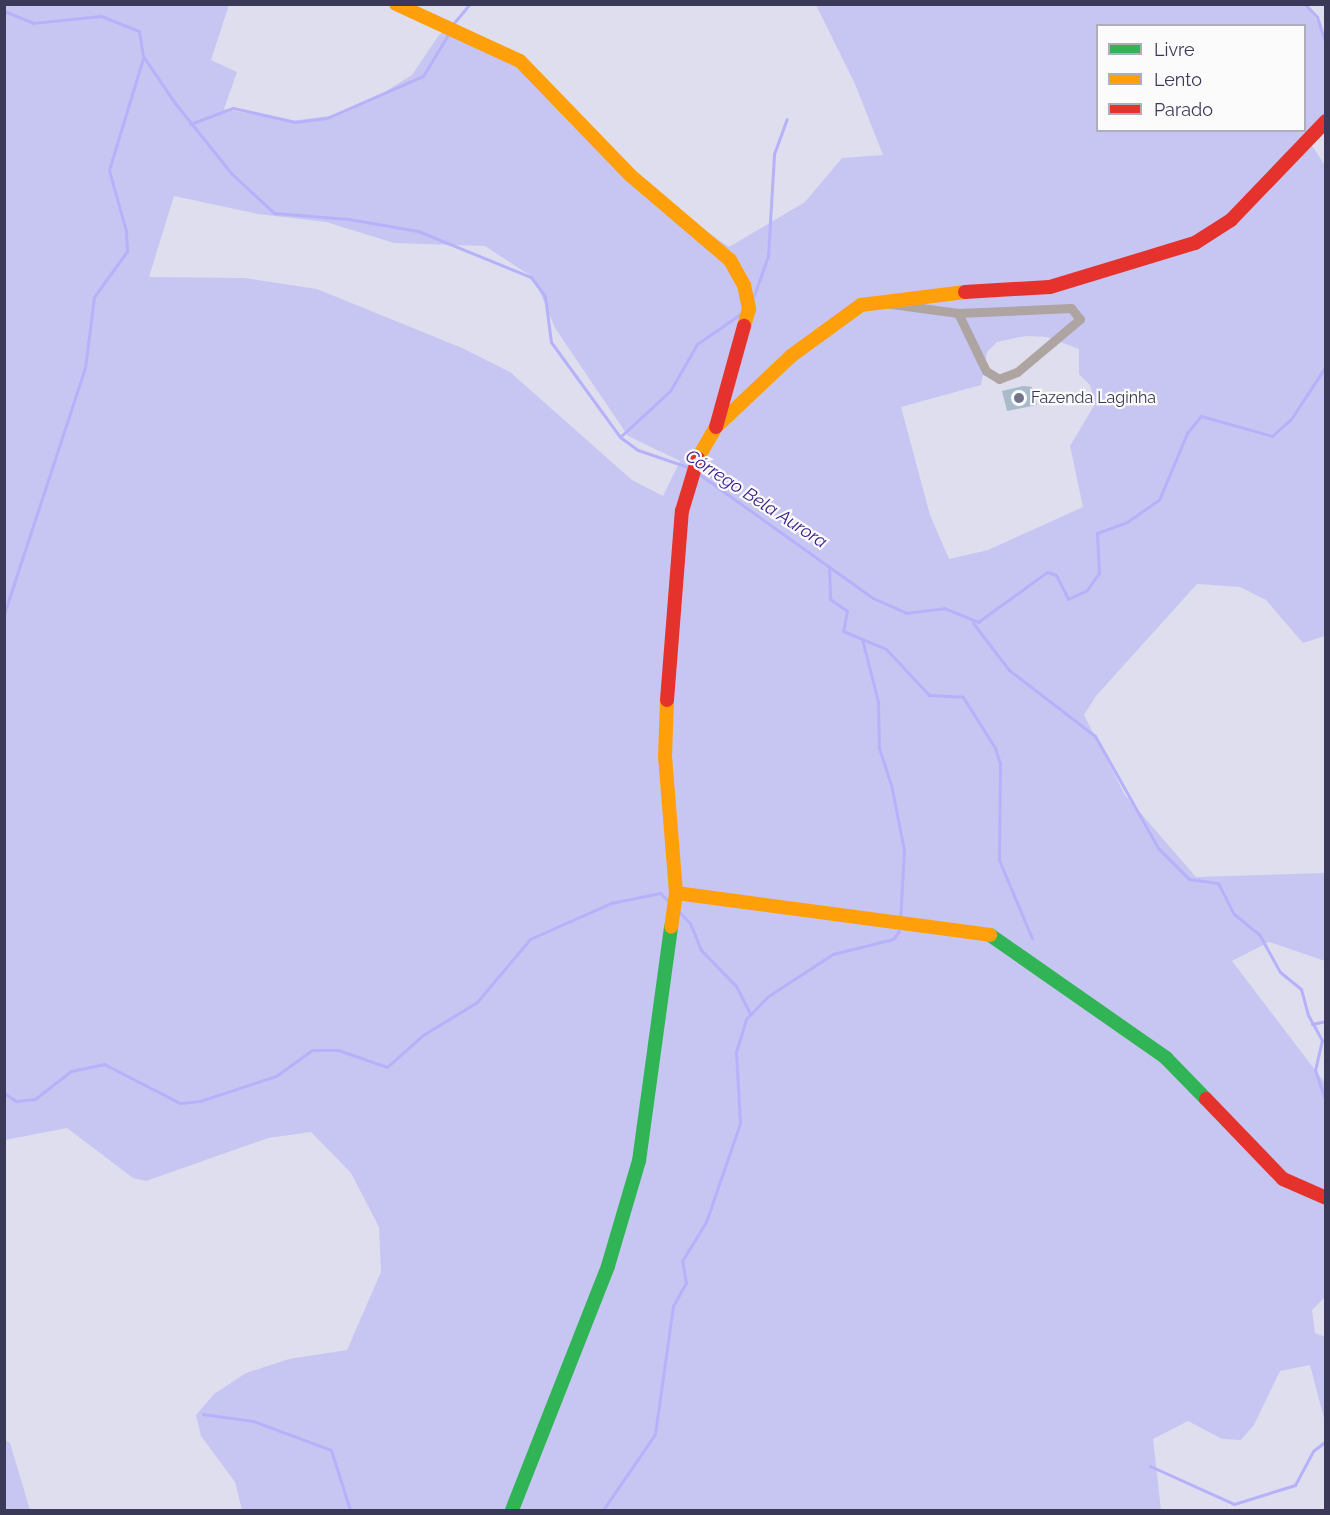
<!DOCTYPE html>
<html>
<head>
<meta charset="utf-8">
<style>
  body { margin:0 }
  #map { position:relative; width:1330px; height:1515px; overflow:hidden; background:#dedeef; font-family:Raleway,sans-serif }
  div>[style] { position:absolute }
  .green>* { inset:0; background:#c7c6f2 }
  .stream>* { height:3px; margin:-1.5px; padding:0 1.5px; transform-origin:1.5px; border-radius:1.5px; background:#b6b2fa }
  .building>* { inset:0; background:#a9bbca }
  .street>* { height:9px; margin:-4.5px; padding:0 4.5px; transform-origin:4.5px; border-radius:4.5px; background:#aea4a2 }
  .fast>* { height:14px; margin:-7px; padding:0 7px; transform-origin:7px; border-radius:7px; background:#30b455 }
  .slow>* { height:14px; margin:-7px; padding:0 7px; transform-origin:7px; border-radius:7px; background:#ff9f0a }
  .jam>* { height:14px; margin:-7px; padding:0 7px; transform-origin:7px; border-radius:7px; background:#e5322d }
  .dots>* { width:16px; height:16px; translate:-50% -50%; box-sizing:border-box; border:3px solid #fbfbfb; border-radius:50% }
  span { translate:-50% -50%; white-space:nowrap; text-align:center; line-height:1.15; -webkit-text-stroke:4.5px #fbfbfb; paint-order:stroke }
  .poi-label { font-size:16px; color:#3a3957 }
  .left { translate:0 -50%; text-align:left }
  .water-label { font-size:18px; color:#391e8a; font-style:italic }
  .frame { position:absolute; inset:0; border:6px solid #3a3957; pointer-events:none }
  .legend { position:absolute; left:1096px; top:24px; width:210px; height:108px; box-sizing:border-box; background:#fbfbfb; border:2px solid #aeadb9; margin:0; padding:8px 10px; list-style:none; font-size:18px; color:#3a3957 }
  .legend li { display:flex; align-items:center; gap:12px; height:30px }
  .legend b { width:30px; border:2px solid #aeadb9 }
</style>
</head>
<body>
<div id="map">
  <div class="green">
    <div style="clip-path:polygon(evenodd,5px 5px,229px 5px,211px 60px,237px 72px,224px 109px,291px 121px,336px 115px,383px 93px,412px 75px,439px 35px,452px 26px,511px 60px,619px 171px,729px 247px,805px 202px,842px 158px,883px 155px,855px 84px,816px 5px,1306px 5px,1322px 28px,1326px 53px,1325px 113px,1307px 138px,1326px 167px,1325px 636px,1303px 643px,1266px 600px,1240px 587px,1197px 584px,1096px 696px,1084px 715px,1125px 795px,1196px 877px,1325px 873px,1325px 961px,1269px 942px,1232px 961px,1325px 1083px,1325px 1297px,1312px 1310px,1315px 1333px,1325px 1337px,1325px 1422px,1310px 1365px,1280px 1371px,1254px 1425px,1241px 1440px,1222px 1439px,1188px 1421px,1153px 1439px,1161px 1510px,242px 1510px,235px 1482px,201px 1436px,196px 1415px,214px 1394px,246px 1373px,289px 1359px,347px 1350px,381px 1272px,379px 1227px,351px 1173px,311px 1132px,268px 1138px,146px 1181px,133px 1178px,67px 1128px,5px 1140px,5px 5px,1098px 26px,1304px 26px,1304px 130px,1098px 130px,1098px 26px,5px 5px,174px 196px,258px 214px,326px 222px,394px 243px,485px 246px,534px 278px,555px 328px,628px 436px,680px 461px,663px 496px,632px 480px,510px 372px,462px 348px,317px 289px,245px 278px,149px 277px,174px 196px,5px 5px,1025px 336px,1047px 337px,1079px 349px,1079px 374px,1090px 385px,1095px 404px,1070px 446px,1083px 507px,988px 550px,949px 559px,930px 515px,901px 407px,981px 385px,987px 352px,997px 342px,1025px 336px)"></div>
    <div style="clip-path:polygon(5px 1440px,10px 1443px,30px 1510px,5px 1510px)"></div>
  </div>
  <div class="stream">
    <div style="left:1305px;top:4px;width:18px;rotate:47deg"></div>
    <div style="left:1317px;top:17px;width:28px;rotate:72deg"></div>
    <div style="left:4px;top:11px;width:31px;rotate:22deg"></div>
    <div style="left:33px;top:23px;width:68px;rotate:-5.9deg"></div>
    <div style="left:101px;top:16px;width:41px;rotate:21.5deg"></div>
    <div style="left:139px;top:31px;width:25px;rotate:81deg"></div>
    <div style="left:143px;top:56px;width:57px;rotate:55.8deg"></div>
    <div style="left:175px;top:103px;width:90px;rotate:51.3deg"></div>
    <div style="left:231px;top:173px;width:59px;rotate:42.9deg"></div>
    <div style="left:274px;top:213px;width:75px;rotate:4.6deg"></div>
    <div style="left:349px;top:219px;width:70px;rotate:9.9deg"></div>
    <div style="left:418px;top:231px;width:122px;rotate:22.2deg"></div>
    <div style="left:531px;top:277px;width:24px;rotate:54deg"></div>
    <div style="left:545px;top:296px;width:46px;rotate:82.6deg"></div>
    <div style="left:551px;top:342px;width:117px;rotate:54deg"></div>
    <div style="left:620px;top:437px;width:22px;rotate:36deg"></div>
    <div style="left:638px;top:450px;width:56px;rotate:18.8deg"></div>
    <div style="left:453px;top:24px;width:26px;rotate:-50deg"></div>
    <div style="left:190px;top:124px;width:46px;rotate:-20.4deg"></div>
    <div style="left:233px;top:108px;width:64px;rotate:12.7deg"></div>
    <div style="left:295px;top:122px;width:32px;rotate:-7deg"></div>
    <div style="left:327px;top:118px;width:105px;rotate:-23.6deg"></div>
    <div style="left:423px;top:76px;width:50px;rotate:-58.8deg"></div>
    <div style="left:752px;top:301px;width:48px;rotate:-70.4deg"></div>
    <div style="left:768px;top:256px;width:102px;rotate:-86.6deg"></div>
    <div style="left:774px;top:154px;width:37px;rotate:-70deg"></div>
    <div style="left:620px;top:437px;width:68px;rotate:-42.6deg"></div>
    <div style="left:670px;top:391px;width:54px;rotate:-60.1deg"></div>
    <div style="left:697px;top:344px;width:55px;rotate:-34.6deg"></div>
    <div style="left:699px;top:474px;width:214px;rotate:35.5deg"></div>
    <div style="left:873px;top:598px;width:36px;rotate:24deg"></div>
    <div style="left:906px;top:613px;width:38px;rotate:-7deg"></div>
    <div style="left:944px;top:608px;width:37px;rotate:22deg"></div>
    <div style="left:978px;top:622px;width:85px;rotate:-35.9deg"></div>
    <div style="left:1047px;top:572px;width:9px;rotate:18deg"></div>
    <div style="left:1056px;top:575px;width:27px;rotate:63deg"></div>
    <div style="left:1068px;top:599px;width:21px;rotate:-25deg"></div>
    <div style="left:1087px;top:590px;width:21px;rotate:-55deg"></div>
    <div style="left:1099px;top:573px;width:40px;rotate:-92.9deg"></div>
    <div style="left:1097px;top:533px;width:32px;rotate:-20deg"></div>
    <div style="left:1127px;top:522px;width:39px;rotate:-35deg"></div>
    <div style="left:1159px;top:500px;width:73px;rotate:-67.3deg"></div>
    <div style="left:1187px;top:433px;width:22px;rotate:-51deg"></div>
    <div style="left:1201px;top:416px;width:74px;rotate:15.7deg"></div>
    <div style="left:1272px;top:436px;width:25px;rotate:-42deg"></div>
    <div style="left:1291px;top:419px;width:64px;rotate:-56.6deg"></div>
    <div style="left:829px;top:566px;width:33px;rotate:88deg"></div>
    <div style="left:830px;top:599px;width:21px;rotate:35deg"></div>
    <div style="left:847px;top:611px;width:20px;rotate:101deg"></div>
    <div style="left:843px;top:631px;width:47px;rotate:22.7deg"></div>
    <div style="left:886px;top:649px;width:63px;rotate:46.9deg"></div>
    <div style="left:929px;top:695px;width:34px;rotate:3deg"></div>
    <div style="left:963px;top:697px;width:60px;rotate:57.9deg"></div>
    <div style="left:995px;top:748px;width:16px;rotate:72deg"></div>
    <div style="left:1000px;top:763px;width:97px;rotate:90.6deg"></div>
    <div style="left:999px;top:860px;width:85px;rotate:67.1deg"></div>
    <div style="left:4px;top:614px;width:259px;rotate:-71.8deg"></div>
    <div style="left:85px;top:368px;width:72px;rotate:-82.8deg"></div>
    <div style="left:94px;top:297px;width:57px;rotate:-54.3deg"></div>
    <div style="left:127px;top:251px;width:20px;rotate:-93deg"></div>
    <div style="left:126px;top:231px;width:63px;rotate:-105.6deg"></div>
    <div style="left:109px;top:170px;width:117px;rotate:-73.1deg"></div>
    <div style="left:973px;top:623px;width:59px;rotate:52.5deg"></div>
    <div style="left:1009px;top:670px;width:108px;rotate:37.5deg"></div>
    <div style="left:1095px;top:736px;width:129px;rotate:60.6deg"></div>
    <div style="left:1158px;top:848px;width:44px;rotate:45deg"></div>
    <div style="left:1189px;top:879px;width:29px;rotate:8deg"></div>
    <div style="left:1218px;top:883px;width:35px;rotate:63deg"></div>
    <div style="left:1234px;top:914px;width:32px;rotate:39deg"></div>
    <div style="left:1259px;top:934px;width:43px;rotate:61.1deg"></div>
    <div style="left:1280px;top:972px;width:27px;rotate:39deg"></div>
    <div style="left:1301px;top:989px;width:27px;rotate:75deg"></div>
    <div style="left:1308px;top:1015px;width:29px;rotate:61deg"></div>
    <div style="left:1322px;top:1040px;width:31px;rotate:103deg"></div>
    <div style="left:1315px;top:1070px;width:34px;rotate:71deg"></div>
    <div style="left:862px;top:639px;width:65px;rotate:75.7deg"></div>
    <div style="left:878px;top:702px;width:46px;rotate:88.8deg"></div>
    <div style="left:879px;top:748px;width:38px;rotate:72deg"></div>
    <div style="left:891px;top:784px;width:67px;rotate:78.9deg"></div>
    <div style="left:904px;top:850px;width:71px;rotate:93.2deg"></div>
    <div style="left:678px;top:911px;width:17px;rotate:45deg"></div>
    <div style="left:690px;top:923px;width:29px;rotate:68deg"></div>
    <div style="left:701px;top:950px;width:50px;rotate:45.8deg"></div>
    <div style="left:736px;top:986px;width:30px;rotate:63deg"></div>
    <div style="left:1312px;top:1024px;width:14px;rotate:-12deg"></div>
    <div style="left:4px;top:1093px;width:14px;rotate:34deg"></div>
    <div style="left:16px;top:1101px;width:19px;rotate:-6deg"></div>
    <div style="left:35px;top:1099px;width:46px;rotate:-37.9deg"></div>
    <div style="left:71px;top:1071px;width:34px;rotate:-12deg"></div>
    <div style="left:104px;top:1064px;width:85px;rotate:27.2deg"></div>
    <div style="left:180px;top:1103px;width:20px;rotate:-6deg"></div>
    <div style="left:200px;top:1101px;width:80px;rotate:-18.2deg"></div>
    <div style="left:276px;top:1076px;width:44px;rotate:-35.8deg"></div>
    <div style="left:312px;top:1050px;width:26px"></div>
    <div style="left:338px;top:1050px;width:52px;rotate:19.1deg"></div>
    <div style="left:387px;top:1067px;width:48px;rotate:-41.6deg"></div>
    <div style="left:423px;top:1035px;width:63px;rotate:-31.4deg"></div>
    <div style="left:477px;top:1002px;width:82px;rotate:-49.9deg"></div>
    <div style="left:530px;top:939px;width:89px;rotate:-24deg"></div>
    <div style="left:611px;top:903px;width:50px;rotate:-11.5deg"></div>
    <div style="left:660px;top:893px;width:13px;rotate:45deg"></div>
    <div style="left:1326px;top:1382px;width:17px;rotate:90deg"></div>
    <div style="left:203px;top:1414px;width:50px;rotate:8deg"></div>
    <div style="left:253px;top:1421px;width:83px;rotate:20.4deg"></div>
    <div style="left:331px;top:1450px;width:63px;rotate:72.4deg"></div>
    <div style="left:1150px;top:1466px;width:92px;rotate:24.3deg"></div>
    <div style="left:1234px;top:1504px;width:64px;rotate:-17.3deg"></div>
    <div style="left:1295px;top:1485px;width:38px;rotate:-62deg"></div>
    <div style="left:1313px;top:1451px;width:16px;rotate:-38deg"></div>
    <div style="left:603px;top:1510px;width:92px;rotate:-55.6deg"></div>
    <div style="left:655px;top:1434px;width:129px;rotate:-82deg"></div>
    <div style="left:673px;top:1306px;width:26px;rotate:-61deg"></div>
    <div style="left:686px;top:1283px;width:22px;rotate:-100deg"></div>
    <div style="left:682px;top:1261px;width:46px;rotate:-58.4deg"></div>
    <div style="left:706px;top:1222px;width:105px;rotate:-71deg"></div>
    <div style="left:740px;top:1123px;width:71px;rotate:-93.2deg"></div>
    <div style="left:736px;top:1052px;width:34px;rotate:-73deg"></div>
    <div style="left:746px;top:1019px;width:30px;rotate:-46deg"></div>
    <div style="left:767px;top:997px;width:79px;rotate:-33.1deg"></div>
    <div style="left:833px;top:954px;width:62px;rotate:-14deg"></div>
    <div style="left:893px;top:939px;width:10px;rotate:-53deg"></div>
  </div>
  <div class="building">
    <div style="clip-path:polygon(1023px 386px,1032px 387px,1037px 405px,1007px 411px,1002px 391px)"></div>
  </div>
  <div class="street">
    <div style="left:884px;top:303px;width:75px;rotate:7.7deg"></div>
    <div style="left:958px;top:313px;width:113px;rotate:-2.5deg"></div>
    <div style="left:1071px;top:308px;width:14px;rotate:51deg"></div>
    <div style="left:1080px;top:319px;width:82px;rotate:139.9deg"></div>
    <div style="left:1017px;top:372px;width:19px;rotate:159deg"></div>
    <div style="left:999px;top:379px;width:15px;rotate:-148deg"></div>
    <div style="left:986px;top:371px;width:64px;rotate:-115.8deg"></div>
  </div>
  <div class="fast">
    <div style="left:990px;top:935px;width:215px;rotate:34.9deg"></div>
    <div style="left:1166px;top:1058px;width:57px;rotate:45.7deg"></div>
    <div style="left:512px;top:1510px;width:262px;rotate:-68.5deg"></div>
    <div style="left:608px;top:1266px;width:109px;rotate:-73.6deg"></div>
    <div style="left:639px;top:1161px;width:236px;rotate:-82.2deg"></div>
  </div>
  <div class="slow">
    <div style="left:396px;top:4px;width:136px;rotate:24.7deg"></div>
    <div style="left:520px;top:61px;width:158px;rotate:46deg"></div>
    <div style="left:630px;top:175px;width:131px;rotate:40.4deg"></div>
    <div style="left:730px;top:260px;width:29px;rotate:61deg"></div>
    <div style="left:744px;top:285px;width:25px;rotate:78deg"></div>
    <div style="left:749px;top:309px;width:18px;rotate:106deg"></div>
    <div style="left:698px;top:458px;width:36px;rotate:-60deg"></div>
    <div style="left:716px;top:427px;width:103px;rotate:-43.4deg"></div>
    <div style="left:791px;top:356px;width:87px;rotate:-36.1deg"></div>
    <div style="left:861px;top:305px;width:105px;rotate:-7.1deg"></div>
    <div style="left:667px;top:700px;width:56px;rotate:92deg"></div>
    <div style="left:665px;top:756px;width:137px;rotate:85.4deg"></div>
    <div style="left:676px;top:893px;width:34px;rotate:98deg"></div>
    <div style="left:676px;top:893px;width:317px;rotate:7.6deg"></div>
  </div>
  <div class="jam">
    <div style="left:965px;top:292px;width:85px;rotate:-3.4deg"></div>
    <div style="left:1050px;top:287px;width:152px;rotate:-16.9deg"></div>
    <div style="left:1195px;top:243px;width:43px;rotate:-32.6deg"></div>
    <div style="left:1231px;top:220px;width:137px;rotate:-46.2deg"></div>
    <div style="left:716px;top:427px;width:105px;rotate:-74.5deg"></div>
    <div style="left:667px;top:700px;width:190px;rotate:-85.5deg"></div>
    <div style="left:682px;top:511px;width:55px;rotate:-73.2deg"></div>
    <div style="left:1206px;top:1099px;width:111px;rotate:46.1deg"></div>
    <div style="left:1283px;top:1179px;width:47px;rotate:23.8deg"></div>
  </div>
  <div class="dots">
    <div style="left:1019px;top:398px;background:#73738c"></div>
  </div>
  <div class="poi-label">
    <span class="left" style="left:1031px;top:398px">Fazenda Laginha</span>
  </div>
  <div class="water-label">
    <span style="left:756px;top:499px;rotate:33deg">Córrego Bela Aurora</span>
  </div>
  <div class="frame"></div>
  <ul class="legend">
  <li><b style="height:8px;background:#30b455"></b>Livre</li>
  <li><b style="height:8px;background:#ff9f0a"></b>Lento</li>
  <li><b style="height:8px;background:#e5322d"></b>Parado</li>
  </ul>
</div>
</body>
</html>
